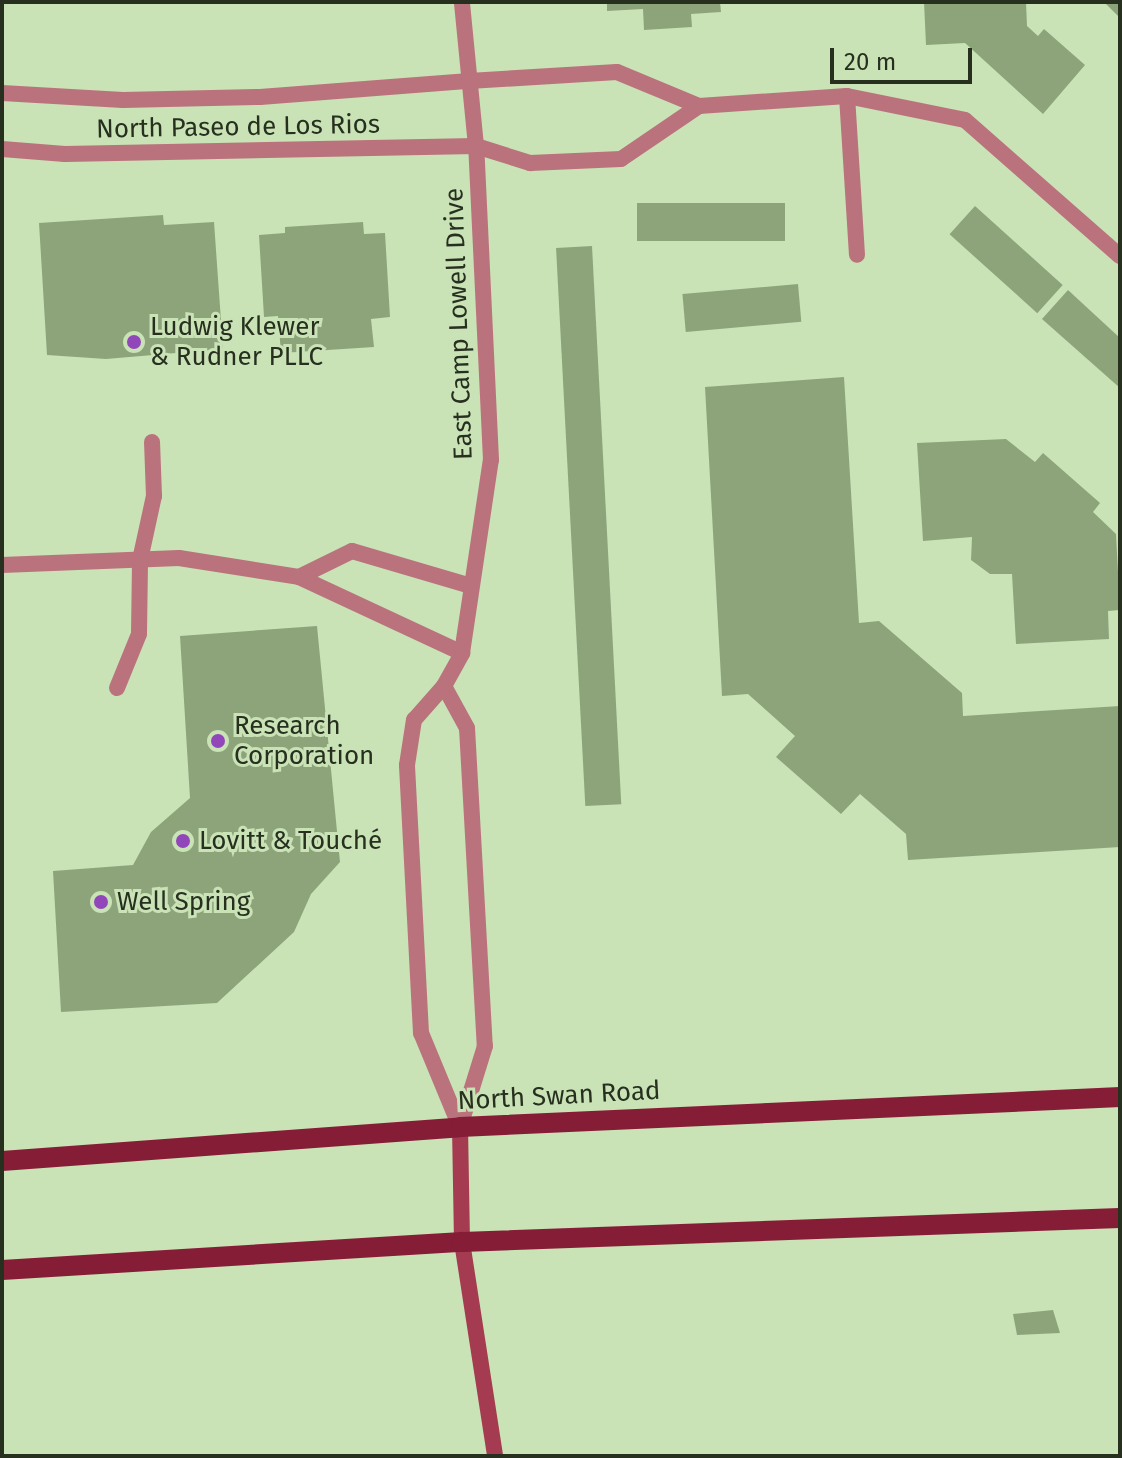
<!DOCTYPE html>
<html>
<head>
<meta charset="utf-8">
<style>
  body { margin:0 }
  #map { position:relative; width:1122px; height:1458px; overflow:hidden; background:#c9e2b6; font-family:"Fira Sans",sans-serif }
  div>[style] { position:absolute }
  .building>* { inset:0; background:#8da47b; transform-origin:0 0 }
  .lane>* { height:16px; margin:-8px; padding:0 8px; transform-origin:8px; border-radius:8px; background:#ba727c }
  .street>* { height:16px; margin:-8px; padding:0 8px; transform-origin:8px; border-radius:8px; background:#ba727c }
  .secondary>* { height:16px; margin:-8px; padding:0 8px; transform-origin:8px; border-radius:8px; background:#a43b50 }
  .primary>* { height:20px; margin:-10px; padding:0 10px; transform-origin:10px; border-radius:10px; background:#851d37 }
  .dots>* { width:22px; height:22px; translate:-50% -50%; box-sizing:border-box; border:4px solid #c9e2b6; border-radius:50% }
  span { translate:-50% -50%; white-space:nowrap; text-align:center; line-height:1.15; -webkit-text-stroke:6px #c9e2b6; paint-order:stroke }
  .street-label { font-size:26px; color:#27301f }
  .poi-label { font-size:26px; color:#27301f }
  .left { translate:0 -50%; text-align:left }
  .frame { position:absolute; inset:0; border:4px solid #27301f; pointer-events:none }
  .scale { position:absolute; left:830px; top:48px; width:142px; height:36px; box-sizing:border-box; border:4px solid #27301f; border-top:0; padding-left:10px; font-size:24px; line-height:28px; white-space:nowrap; color:#27301f; -webkit-text-stroke:6px #c9e2b6; paint-order:stroke }
</style>
</head>
<body>
<div id="map">
  <div class="building">
    <div style="clip-path:polygon(607px 2px,720px 2px,721px 12px,691px 14px,692px 27px,644px 30px,643px 9px,607px 11px)"></div>
    <div style="clip-path:polygon(924px 2px,1026px 2px,1027px 26px,1038px 36px,1044px 29px,1085px 65px,1043px 114px,965px 43px,926px 45px)"></div>
    <div style="clip-path:polygon(1104px 2px,1120px 2px,1120px 18px)"></div>
    <div style="left:785px;top:203px;width:38px;height:148px;rotate:90deg"></div>
    <div style="left:975px;top:206px;width:118px;height:38px;rotate:42deg"></div>
    <div style="clip-path:polygon(163px 215px,164px 225px,214px 222px,223px 349px,106px 359px,47px 355px,39px 223px)"></div>
    <div style="clip-path:polygon(363px 222px,364px 234px,385px 233px,390px 317px,371px 319px,374px 347px,281px 353px,278px 316px,264px 317px,259px 235px,285px 233px,285px 227px)"></div>
    <div style="left:592px;top:246px;width:559px;height:36px;rotate:87deg"></div>
    <div style="left:798px;top:284px;width:38px;height:116px;rotate:85deg"></div>
    <div style="clip-path:polygon(1068px 290px,1120px 338px,1120px 388px,1042px 319px)"></div>
    <div style="clip-path:polygon(844px 377px,859px 623px,879px 621px,962px 693px,963px 716px,1120px 706px,1120px 847px,908px 860px,906px 834px,860px 794px,841px 814px,776px 757px,795px 736px,748px 694px,722px 696px,705px 387px)"></div>
    <div style="clip-path:polygon(1006px 439px,1035px 462px,1043px 453px,1100px 503px,1093px 512px,1116px 534px,1120px 610px,1108px 611px,1109px 639px,1016px 644px,1012px 574px,990px 574px,971px 560px,972px 537px,923px 541px,917px 443px)"></div>
    <div style="clip-path:polygon(317px 626px,340px 862px,311px 894px,294px 932px,217px 1003px,61px 1012px,53px 871px,133px 865px,151px 832px,190px 798px,180px 636px)"></div>
    <div style="clip-path:polygon(1053px 1310px,1060px 1333px,1017px 1335px,1013px 1314px)"></div>
  </div>
  <div class="lane">
    <div style="left:469px;top:81px;width:148px;rotate:-3.5deg"></div>
    <div style="left:617px;top:72px;width:89px;rotate:22.5deg"></div>
    <div style="left:699px;top:106px;width:148px;rotate:-3.9deg"></div>
    <div style="left:847px;top:96px;width:120px;rotate:11.5deg"></div>
    <div style="left:965px;top:120px;width:206px;rotate:41.3deg"></div>
    <div style="left:847px;top:96px;width:159px;rotate:86.4deg"></div>
    <div style="left:476px;top:146px;width:57px;rotate:17.5deg"></div>
    <div style="left:530px;top:163px;width:91px;rotate:-2.5deg"></div>
    <div style="left:621px;top:159px;width:94px;rotate:-34.2deg"></div>
    <div style="left:2px;top:565px;width:177px;rotate:-2.3deg"></div>
    <div style="left:179px;top:558px;width:121px;rotate:9deg"></div>
    <div style="left:299px;top:577px;width:180px;rotate:25deg"></div>
    <div style="left:299px;top:577px;width:59px;rotate:-26.1deg"></div>
    <div style="left:352px;top:551px;width:124px;rotate:16.4deg"></div>
    <div style="left:117px;top:688px;width:58px;rotate:-67.8deg"></div>
    <div style="left:139px;top:634px;width:74px;rotate:-89.2deg"></div>
    <div style="left:140px;top:560px;width:66px;rotate:-77.7deg"></div>
    <div style="left:154px;top:496px;width:54px;rotate:-92.1deg"></div>
  </div>
  <div class="street">
    <div style="left:2px;top:93px;width:121px;rotate:3.3deg"></div>
    <div style="left:123px;top:100px;width:137px;rotate:-1.3deg"></div>
    <div style="left:260px;top:97px;width:210px;rotate:-4.4deg"></div>
    <div style="left:2px;top:149px;width:63px;rotate:4.5deg"></div>
    <div style="left:65px;top:154px;width:411px;rotate:-1.1deg"></div>
    <div style="left:444px;top:686px;width:48px;rotate:61.3deg"></div>
    <div style="left:467px;top:728px;width:319px;rotate:86.8deg"></div>
    <div style="left:485px;top:1046px;width:85px;rotate:107.2deg"></div>
    <div style="left:460px;top:1127px;width:102px;rotate:-112.5deg"></div>
    <div style="left:421px;top:1033px;width:268px;rotate:-93deg"></div>
    <div style="left:407px;top:765px;width:46px;rotate:-81.2deg"></div>
    <div style="left:414px;top:720px;width:45px;rotate:-48.6deg"></div>
    <div style="left:444px;top:686px;width:38px;rotate:-61deg"></div>
    <div style="left:462px;top:653px;width:195px;rotate:-81.5deg"></div>
    <div style="left:491px;top:460px;width:314px;rotate:-92.7deg"></div>
    <div style="left:476px;top:146px;width:145px;rotate:-95.6deg"></div>
  </div>
  <div class="secondary">
    <div style="left:460px;top:1127px;width:115px;rotate:89deg"></div>
    <div style="left:462px;top:1242px;width:217px;rotate:81.2deg"></div>
  </div>
  <div class="primary">
    <div style="left:2px;top:1161px;width:459px;rotate:-4.2deg"></div>
    <div style="left:460px;top:1127px;width:661px;rotate:-2.6deg"></div>
    <div style="left:2px;top:1270px;width:461px;rotate:-3.5deg"></div>
    <div style="left:462px;top:1242px;width:658px;rotate:-2.09deg"></div>
  </div>
  <div class="dots">
    <div style="left:134px;top:342px;background:#9147b9"></div>
    <div style="left:218px;top:741px;background:#9147b9"></div>
    <div style="left:183px;top:841px;background:#9147b9"></div>
    <div style="left:101px;top:902px;background:#9147b9"></div>
  </div>
  <div class="street-label">
    <span style="left:238px;top:127px;rotate:-1deg">North Paseo de Los Rios</span>
    <span style="left:459px;top:324px;rotate:-92deg">East Camp Lowell Drive</span>
    <span style="left:559px;top:1096px;rotate:-3deg">North Swan Road</span>
  </div>
  <div class="poi-label">
    <span class="left" style="left:150px;top:342px">Ludwig Klewer<br>&amp; Rudner PLLC</span>
    <span class="left" style="left:234px;top:741px">Research<br>Corporation</span>
    <span class="left" style="left:199px;top:841px">Lovitt &amp; Touché</span>
    <span class="left" style="left:117px;top:902px">Well Spring</span>
  </div>
  <div class="frame"></div>
  <div class="scale">20 m</div>
</div>
</body>
</html>
